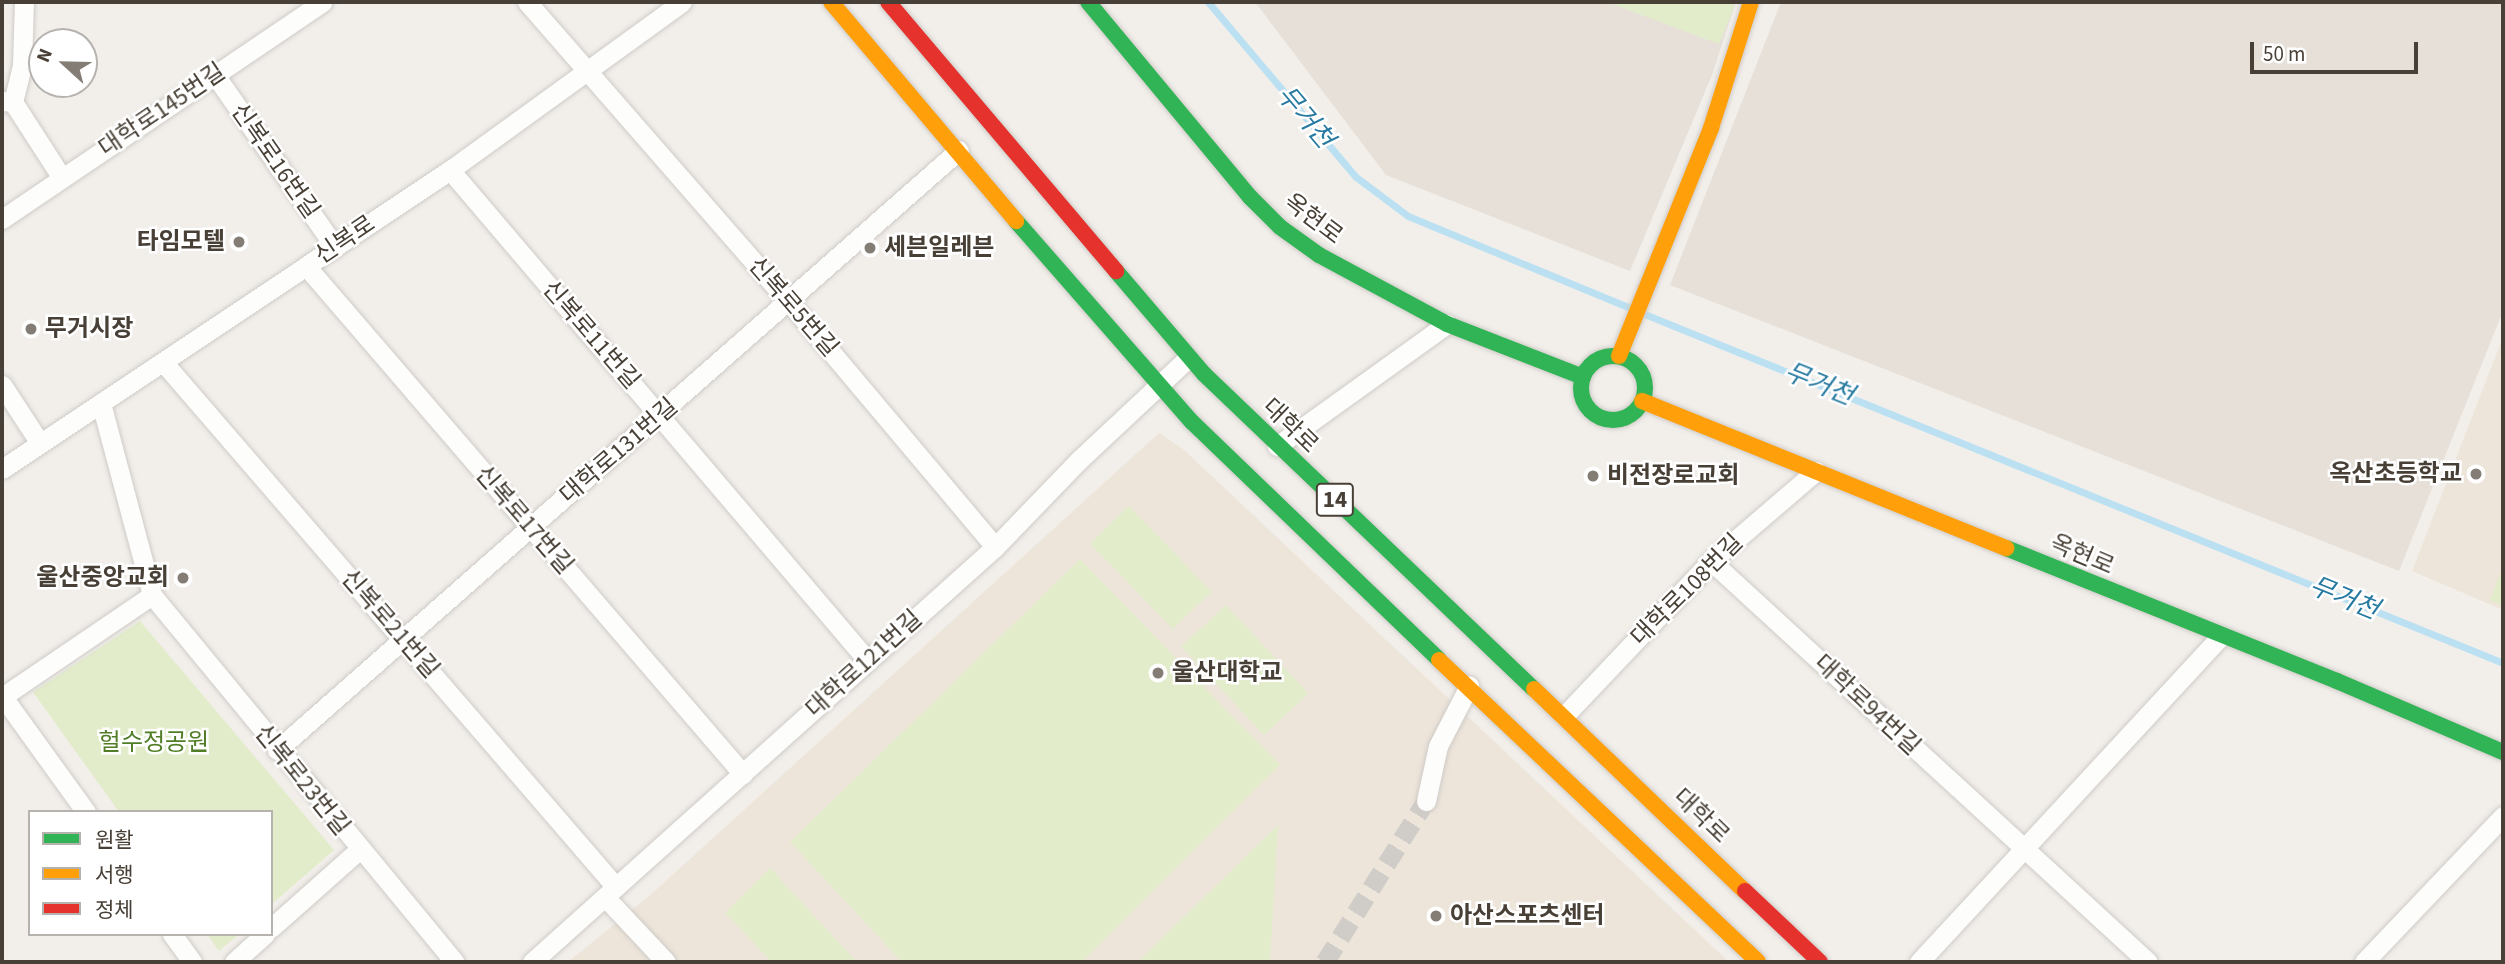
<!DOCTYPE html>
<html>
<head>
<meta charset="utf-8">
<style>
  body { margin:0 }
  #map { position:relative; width:2505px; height:964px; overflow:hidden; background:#f2efeb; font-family:"Source Sans 3","Noto Sans KR",sans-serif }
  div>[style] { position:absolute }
  .residential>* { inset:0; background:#e6e0d8 }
  .education>* { inset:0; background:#ede5da }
  .green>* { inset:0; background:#e2ecca; transform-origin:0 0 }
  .stream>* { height:7px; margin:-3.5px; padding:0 3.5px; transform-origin:3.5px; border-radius:3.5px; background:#bae0f1 }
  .street-tunnel>* { height:19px; margin-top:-9.5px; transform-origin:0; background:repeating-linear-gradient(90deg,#d0ccc7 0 19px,transparent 0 29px) }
  .roads { filter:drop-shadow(0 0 2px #cfcbc7) drop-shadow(0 0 2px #cfcbc7) }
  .street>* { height:19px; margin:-9.5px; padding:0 9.5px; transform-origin:9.5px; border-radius:9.5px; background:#fdfdfc }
  .fast>* { height:16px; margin:-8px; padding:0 8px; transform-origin:8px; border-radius:8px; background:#30b455 }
  .fast>.ring { margin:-8px; padding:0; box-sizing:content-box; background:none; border:16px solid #30b455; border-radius:50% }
  .slow>* { height:16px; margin:-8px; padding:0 8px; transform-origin:8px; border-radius:8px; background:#ff9f0a }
  .jam>* { height:16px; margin:-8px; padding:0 8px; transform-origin:8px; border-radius:8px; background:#e5322d }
  .dots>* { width:19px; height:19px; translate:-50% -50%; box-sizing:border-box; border:4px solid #fff; border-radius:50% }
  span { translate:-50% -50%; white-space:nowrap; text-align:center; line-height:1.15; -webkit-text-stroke:5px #fff; paint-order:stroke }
  .shield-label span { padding:2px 5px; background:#fff; border:2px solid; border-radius:5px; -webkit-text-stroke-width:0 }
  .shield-label { font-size:23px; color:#484036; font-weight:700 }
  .street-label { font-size:24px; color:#484036 }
  .poi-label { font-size:24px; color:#484036; font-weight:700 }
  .right { translate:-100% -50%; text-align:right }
  .left { translate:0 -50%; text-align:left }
  .park-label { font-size:24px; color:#507d26 }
  .water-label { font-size:26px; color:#2679a0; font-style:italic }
  .frame { position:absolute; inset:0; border:4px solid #484036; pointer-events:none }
  .legend { position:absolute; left:28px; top:810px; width:245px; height:126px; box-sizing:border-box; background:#fff; border:2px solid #b6b3af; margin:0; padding:9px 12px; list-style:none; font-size:21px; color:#484036 }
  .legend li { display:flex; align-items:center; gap:14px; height:35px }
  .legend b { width:35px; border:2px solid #b6b3af }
  .north { position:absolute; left:28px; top:28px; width:70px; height:70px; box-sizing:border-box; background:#fff; border:2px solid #b6b3af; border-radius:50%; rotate:292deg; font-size:19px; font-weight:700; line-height:28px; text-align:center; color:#484036 }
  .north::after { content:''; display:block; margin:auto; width:24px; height:32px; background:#847d75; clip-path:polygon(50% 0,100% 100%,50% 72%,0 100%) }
  .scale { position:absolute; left:2250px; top:42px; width:168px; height:32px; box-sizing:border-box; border:4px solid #484036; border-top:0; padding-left:9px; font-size:21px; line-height:24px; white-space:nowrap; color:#484036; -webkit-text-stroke:5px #fff; paint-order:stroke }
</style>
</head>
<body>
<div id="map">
  <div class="residential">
    <div style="clip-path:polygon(1255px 2px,1736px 2px,1712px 75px,1630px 271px,1386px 175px)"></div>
    <div style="clip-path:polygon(1781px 2px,2503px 2px,2503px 311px,2399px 571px,1670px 285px)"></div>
  </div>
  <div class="education">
    <div style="clip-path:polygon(2503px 337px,2503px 610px,2412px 571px)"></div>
    <div style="clip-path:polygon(1159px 433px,1183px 449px,1729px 962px,568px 962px,648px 897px)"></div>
  </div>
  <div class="green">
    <div style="clip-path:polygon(1607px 2px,1736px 2px,1719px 44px)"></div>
    <div style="left:1129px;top:506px;width:119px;height:54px;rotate:46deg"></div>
    <div style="clip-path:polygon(1080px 559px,1280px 765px,1082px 962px,902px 962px,790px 842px)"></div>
    <div style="clip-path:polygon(2503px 566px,2503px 606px,2490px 600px)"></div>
    <div style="left:1226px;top:605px;width:121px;height:61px;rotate:47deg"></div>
    <div style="clip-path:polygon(140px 621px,334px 850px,271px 905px,271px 812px,119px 812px,33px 692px)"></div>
    <div style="clip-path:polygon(1278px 825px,1270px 962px,1138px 962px)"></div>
    <div style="clip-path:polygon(770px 868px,857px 962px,772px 962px,725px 913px)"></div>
    <div style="clip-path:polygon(207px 934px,239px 934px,219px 951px)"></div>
  </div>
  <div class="stream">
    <div style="left:1208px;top:2px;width:229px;rotate:49.8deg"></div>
    <div style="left:1356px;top:177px;width:65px;rotate:36.9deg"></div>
    <div style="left:1408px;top:216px;width:240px;rotate:22.5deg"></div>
    <div style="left:1642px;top:313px;width:929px;rotate:22.12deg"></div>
  </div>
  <div class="street-tunnel">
    <div style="left:1325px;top:962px;width:190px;rotate:-57.9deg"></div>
  </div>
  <div class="roads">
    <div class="street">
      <div style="left:527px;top:2px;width:398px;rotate:48.9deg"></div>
      <div style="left:789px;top:302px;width:320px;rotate:49.9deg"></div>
      <div style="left:215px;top:75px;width:210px;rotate:55.1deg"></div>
      <div style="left:2px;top:101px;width:11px;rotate:5deg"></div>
      <div style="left:13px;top:102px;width:90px;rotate:57.2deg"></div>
      <div style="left:13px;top:102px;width:38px;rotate:-76deg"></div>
      <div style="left:22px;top:65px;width:63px;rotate:-88.2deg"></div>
      <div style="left:450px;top:170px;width:645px;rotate:49.59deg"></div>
      <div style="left:2px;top:219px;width:387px;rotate:-34.1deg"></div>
      <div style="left:306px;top:266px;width:670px;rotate:49.3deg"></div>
      <div style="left:163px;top:362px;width:693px;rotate:49.21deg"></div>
      <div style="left:2px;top:385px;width:69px;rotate:56.8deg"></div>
      <div style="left:101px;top:403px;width:199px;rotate:75.1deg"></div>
      <div style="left:152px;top:595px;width:476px;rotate:50.5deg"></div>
      <div style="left:1277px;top:446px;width:209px;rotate:-35.7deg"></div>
      <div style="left:2px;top:469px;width:539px;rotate:-33.72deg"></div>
      <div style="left:450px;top:170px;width:286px;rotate:-35.9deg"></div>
      <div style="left:1711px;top:561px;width:593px;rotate:42.54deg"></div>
      <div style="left:2px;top:697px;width:181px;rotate:-34.2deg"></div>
      <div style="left:3px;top:697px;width:142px;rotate:54.2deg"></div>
      <div style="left:1564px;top:716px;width:214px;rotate:-46.5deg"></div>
      <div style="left:1711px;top:561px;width:138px;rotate:-40.6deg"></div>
      <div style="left:277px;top:750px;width:908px;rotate:-41.34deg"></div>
      <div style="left:1426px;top:801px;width:56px;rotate:-77.7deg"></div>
      <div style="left:1438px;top:746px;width:68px;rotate:-62.7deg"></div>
      <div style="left:605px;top:897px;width:89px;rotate:46.8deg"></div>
      <div style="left:271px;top:928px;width:118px;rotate:-41.6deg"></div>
      <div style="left:172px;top:934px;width:34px;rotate:54deg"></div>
      <div style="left:234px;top:962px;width:42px;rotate:-42.1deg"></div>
      <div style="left:532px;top:962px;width:622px;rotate:-41.87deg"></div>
      <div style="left:995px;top:547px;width:121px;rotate:-46deg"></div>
      <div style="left:1079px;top:460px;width:149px;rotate:-43.1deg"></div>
      <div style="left:1919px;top:962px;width:443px;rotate:-47.2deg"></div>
      <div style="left:2364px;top:962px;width:202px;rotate:-46.4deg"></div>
    </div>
    <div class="fast">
      <div style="left:1088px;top:2px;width:254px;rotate:50.3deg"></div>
      <div style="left:1250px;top:197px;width:42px;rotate:45deg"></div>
      <div style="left:1280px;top:227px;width:48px;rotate:35.7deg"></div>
      <div style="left:1319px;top:255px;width:145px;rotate:28.3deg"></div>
      <div style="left:1447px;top:324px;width:146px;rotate:21.3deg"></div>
      <div style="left:1016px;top:221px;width:267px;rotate:48.8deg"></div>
      <div style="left:1192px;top:422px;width:343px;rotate:43.9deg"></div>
      <div style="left:1116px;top:271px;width:135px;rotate:49.5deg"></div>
      <div style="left:1204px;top:374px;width:456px;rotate:43.7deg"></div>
      <div class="ring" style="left:1581px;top:356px;width:48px;height:48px"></div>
      <div style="left:2006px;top:548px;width:357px;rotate:21.9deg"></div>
      <div style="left:2337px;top:681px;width:181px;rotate:23.2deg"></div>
    </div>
    <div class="slow">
      <div style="left:831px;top:2px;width:287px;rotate:49.8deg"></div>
      <div style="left:1619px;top:356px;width:246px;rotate:-68deg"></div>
      <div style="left:1711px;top:128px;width:132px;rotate:-72.4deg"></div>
      <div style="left:1642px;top:401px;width:393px;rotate:22deg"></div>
      <div style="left:1439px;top:660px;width:439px;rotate:43.4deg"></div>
      <div style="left:1534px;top:689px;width:292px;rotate:43.8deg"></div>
    </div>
    <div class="jam">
      <div style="left:888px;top:2px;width:353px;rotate:49.7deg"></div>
      <div style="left:1745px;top:891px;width:103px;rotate:43.4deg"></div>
    </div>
  </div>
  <div class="dots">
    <div style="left:239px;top:242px;background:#847d75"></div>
    <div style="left:870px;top:248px;background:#847d75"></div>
    <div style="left:31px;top:329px;background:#847d75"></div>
    <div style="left:2476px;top:474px;background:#847d75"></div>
    <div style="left:1593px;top:476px;background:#847d75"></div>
    <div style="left:183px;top:578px;background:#847d75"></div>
    <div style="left:1158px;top:673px;background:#847d75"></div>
    <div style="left:1436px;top:916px;background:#847d75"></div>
  </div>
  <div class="shield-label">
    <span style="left:1335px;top:500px">14</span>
  </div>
  <div class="street-label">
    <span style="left:162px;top:110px;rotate:-34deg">대학로145번길</span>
    <span style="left:275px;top:161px;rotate:55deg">신복로16번길</span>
    <span style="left:1313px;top:219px;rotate:37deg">옥현로</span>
    <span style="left:345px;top:240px;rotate:-34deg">신복로</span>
    <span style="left:793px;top:307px;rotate:49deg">신복로5번길</span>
    <span style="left:591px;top:335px;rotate:49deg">신복로11번길</span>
    <span style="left:1290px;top:426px;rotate:44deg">대학로</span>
    <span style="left:619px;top:451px;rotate:-41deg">대학로131번길</span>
    <span style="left:524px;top:520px;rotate:49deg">신복로17번길</span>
    <span style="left:2082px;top:555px;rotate:23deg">옥현로</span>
    <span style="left:1687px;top:590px;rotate:-45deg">대학로108번길</span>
    <span style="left:390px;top:624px;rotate:49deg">신복로21번길</span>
    <span style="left:864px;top:664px;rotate:-42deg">대학로121번길</span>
    <span style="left:1867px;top:705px;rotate:43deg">대학로94번길</span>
    <span style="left:302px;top:780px;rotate:51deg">신복로23번길</span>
    <span style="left:1701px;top:816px;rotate:44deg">대학로</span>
  </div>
  <div class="poi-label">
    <span class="right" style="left:225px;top:242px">타임모텔</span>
    <span class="left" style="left:884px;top:248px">세븐일레븐</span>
    <span class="left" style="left:45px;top:329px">무거시장</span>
    <span class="right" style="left:2462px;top:474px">옥산초등학교</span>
    <span class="left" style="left:1607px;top:476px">비전장로교회</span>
    <span class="right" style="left:169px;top:578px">울산중앙교회</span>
    <span class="left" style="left:1172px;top:673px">울산대학교</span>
    <span class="left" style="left:1450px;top:916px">아산스포츠센터</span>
  </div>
  <div class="park-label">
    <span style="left:154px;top:743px">헐수정공원</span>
  </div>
  <div class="water-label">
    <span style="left:1305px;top:117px;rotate:50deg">무거천</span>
    <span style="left:1819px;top:384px;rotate:22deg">무거천</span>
    <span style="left:2344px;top:598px;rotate:22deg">무거천</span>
  </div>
  <div class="frame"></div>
  <ul class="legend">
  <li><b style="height:9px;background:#30b455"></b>원활</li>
  <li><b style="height:9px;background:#ff9f0a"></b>서행</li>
  <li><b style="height:9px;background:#e5322d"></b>정체</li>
  </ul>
  <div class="north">N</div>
  <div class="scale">50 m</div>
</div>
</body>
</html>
